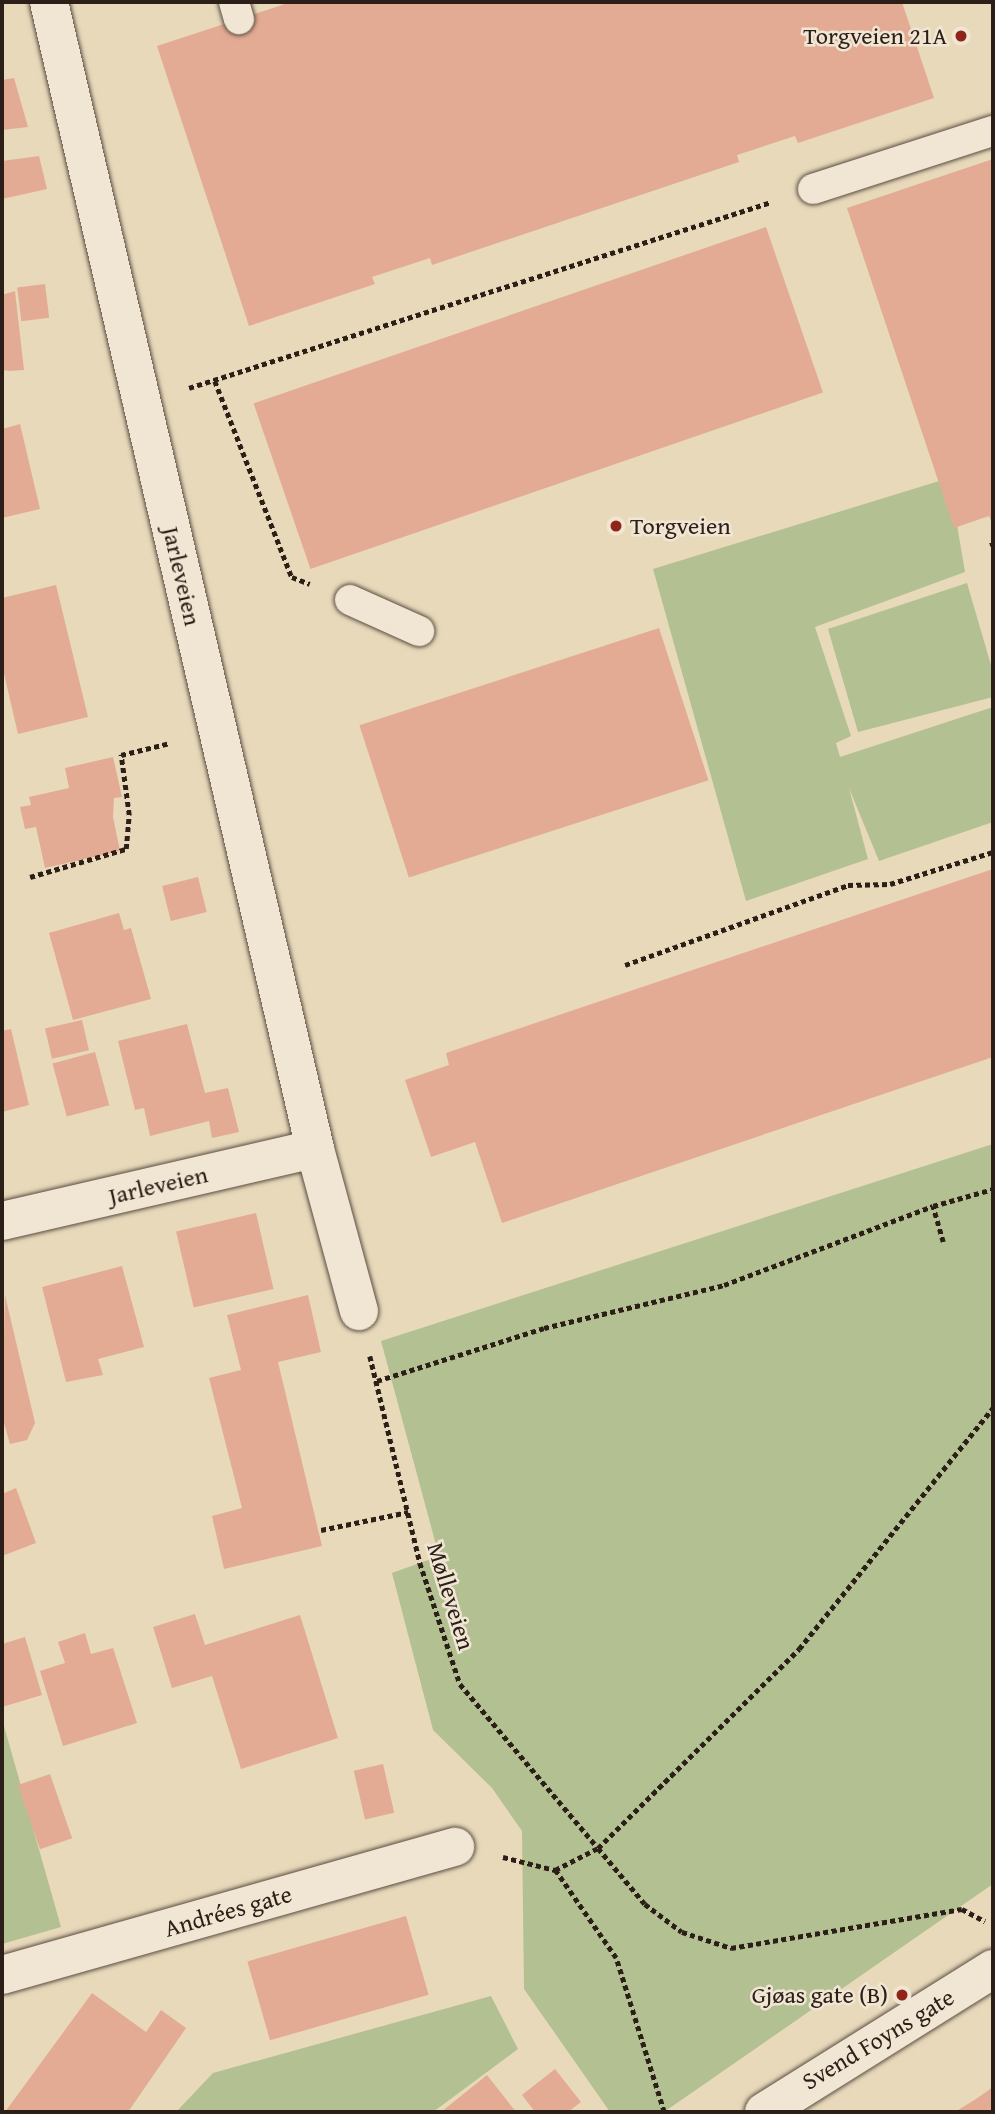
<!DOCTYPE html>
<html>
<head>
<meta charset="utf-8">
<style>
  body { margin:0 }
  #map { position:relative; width:995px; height:2114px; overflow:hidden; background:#e8d9bb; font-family:"Gentium Book Plus",serif }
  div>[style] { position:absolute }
  .green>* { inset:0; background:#b3c092 }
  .building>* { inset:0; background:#e3ab94; transform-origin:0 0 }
  .path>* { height:4.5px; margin-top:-2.25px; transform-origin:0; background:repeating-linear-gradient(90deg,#2b1f18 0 5px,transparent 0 8.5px) }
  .roads { filter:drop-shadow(0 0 2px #5a4e41) drop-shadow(0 0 2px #5a4e41) }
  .lane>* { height:30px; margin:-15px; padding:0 15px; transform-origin:15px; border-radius:15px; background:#f0e6d3 }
  .street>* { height:38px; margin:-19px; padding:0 19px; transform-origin:19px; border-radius:19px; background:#f0e6d3 }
  .secondary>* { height:38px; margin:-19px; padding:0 19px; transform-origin:19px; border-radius:19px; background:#f0e6d3 }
  .dots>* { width:19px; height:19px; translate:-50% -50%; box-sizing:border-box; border:4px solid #f0e6d3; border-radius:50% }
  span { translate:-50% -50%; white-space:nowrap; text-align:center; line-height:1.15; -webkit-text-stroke:5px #f0e6d3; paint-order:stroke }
  .poi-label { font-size:24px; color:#2b1f18 }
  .right { translate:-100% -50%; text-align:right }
  .left { translate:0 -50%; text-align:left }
  .street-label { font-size:24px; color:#2b1f18 }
  .frame { position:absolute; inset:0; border:4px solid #2b1f18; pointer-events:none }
</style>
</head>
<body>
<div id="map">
  <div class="green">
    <div style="clip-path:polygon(949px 478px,965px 572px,815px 627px,851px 736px,836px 743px,840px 757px,993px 707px,993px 822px,879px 861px,849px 788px,868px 859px,746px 901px,653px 569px)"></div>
    <div style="clip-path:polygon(967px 583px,993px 672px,993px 697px,858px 732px,828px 629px)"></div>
    <div style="clip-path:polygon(993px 1144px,993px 1884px,664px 2112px,610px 2112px,524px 1989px,522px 1831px,492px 1788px,433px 1730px,392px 1573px,439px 1556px,381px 1341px)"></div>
    <div style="clip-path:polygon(2px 1719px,61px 1927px,2px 1944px)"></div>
    <div style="clip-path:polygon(491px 1996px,518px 2049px,433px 2112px,176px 2112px,213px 2073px)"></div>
  </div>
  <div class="building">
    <div style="clip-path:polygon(291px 2px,902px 2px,934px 98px,798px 143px,795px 136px,737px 155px,739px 162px,432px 265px,430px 258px,372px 277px,375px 284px,249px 326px,157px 46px)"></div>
    <div style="clip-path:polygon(14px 78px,28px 127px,2px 130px,2px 80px)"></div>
    <div style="clip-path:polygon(39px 156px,47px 189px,2px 199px,2px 161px)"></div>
    <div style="clip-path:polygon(993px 159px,993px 526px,989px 516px,954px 528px,847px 208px)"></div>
    <div style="left:766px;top:227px;width:175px;height:542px;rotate:71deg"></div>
    <div style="left:45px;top:284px;width:34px;height:28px;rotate:83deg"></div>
    <div style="clip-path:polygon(15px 291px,24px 370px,10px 371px,2px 370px,2px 295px)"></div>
    <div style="clip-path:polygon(20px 424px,40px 509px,2px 518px,2px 429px)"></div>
    <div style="clip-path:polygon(56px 585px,88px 717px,18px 734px,2px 665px,2px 598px)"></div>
    <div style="left:659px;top:628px;width:160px;height:315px;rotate:72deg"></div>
    <div style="clip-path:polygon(113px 757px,122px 797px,114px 798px,113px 817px,120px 851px,45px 868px,36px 827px,25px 829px,20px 807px,31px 805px,29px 797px,69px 788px,65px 768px)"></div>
    <div style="clip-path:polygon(993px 869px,993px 1057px,502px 1223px,475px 1142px,431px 1157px,405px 1080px,449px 1065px,446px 1053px)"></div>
    <div style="left:198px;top:877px;width:36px;height:37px;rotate:76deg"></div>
    <div style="clip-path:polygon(119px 913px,124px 930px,131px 928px,151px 999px,73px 1020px,49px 933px)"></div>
    <div style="left:82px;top:1020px;width:31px;height:38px;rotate:77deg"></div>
    <div style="clip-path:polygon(187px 1024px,205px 1093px,228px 1088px,239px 1132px,212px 1138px,209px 1121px,150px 1136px,144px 1108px,135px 1110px,118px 1041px)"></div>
    <div style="clip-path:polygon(11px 1029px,29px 1105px,2px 1112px,2px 1031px)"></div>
    <div style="left:95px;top:1052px;width:55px;height:44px;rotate:75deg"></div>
    <div style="left:256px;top:1213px;width:78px;height:82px;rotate:77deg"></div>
    <div style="clip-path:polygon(122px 1266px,144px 1347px,98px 1359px,103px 1375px,66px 1382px,42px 1287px)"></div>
    <div style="clip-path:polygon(5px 1295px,35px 1423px,27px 1440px,10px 1444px,2px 1416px)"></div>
    <div style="clip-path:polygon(308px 1295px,321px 1352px,278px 1362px,322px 1546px,224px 1569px,212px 1516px,242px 1508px,209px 1378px,241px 1370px,227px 1315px)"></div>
    <div style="clip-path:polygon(16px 1488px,36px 1543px,2px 1556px,2px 1494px)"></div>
    <div style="clip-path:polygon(195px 1614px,205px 1645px,300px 1615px,338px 1738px,241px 1769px,212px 1676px,172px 1688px,153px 1627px)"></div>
    <div style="clip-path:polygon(85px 1633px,91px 1654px,113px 1648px,137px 1723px,63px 1746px,40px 1671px,65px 1663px,58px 1642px)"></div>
    <div style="clip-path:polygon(25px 1637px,42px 1695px,2px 1707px,2px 1644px)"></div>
    <div style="left:383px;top:1764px;width:50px;height:30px;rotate:77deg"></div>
    <div style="left:50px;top:1774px;width:68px;height:34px;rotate:71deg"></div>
    <div style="left:406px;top:1916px;width:82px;height:165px;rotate:74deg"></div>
    <div style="clip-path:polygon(92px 1993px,146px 2032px,161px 2010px,186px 2028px,128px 2112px,5px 2112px)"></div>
    <div style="clip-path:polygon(555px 2069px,581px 2102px,568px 2112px,535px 2112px,522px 2095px)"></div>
    <div style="clip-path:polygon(487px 2075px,516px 2112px,441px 2112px)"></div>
    <div style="clip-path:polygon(993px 2087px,993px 2112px,955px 2112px,976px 2099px)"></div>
  </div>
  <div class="path">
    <div style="left:215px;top:381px;width:211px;rotate:68.6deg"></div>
    <div style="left:292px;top:577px;width:19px;rotate:21deg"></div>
    <div style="left:189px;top:388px;width:611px;rotate:-17.72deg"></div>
    <div style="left:992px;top:542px;width:4px;rotate:76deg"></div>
    <div style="left:30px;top:877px;width:100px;rotate:-16.3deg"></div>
    <div style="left:126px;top:849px;width:34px;rotate:-85deg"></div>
    <div style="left:129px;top:815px;width:61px;rotate:-97.6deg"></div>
    <div style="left:121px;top:755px;width:50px;rotate:-13.8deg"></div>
    <div style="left:625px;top:965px;width:237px;rotate:-19.7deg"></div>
    <div style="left:848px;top:885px;width:42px;rotate:-1.4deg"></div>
    <div style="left:890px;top:884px;width:108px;rotate:-17.3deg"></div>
    <div style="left:943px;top:1242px;width:37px;rotate:-106deg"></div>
    <div style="left:933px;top:1206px;width:62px;rotate:-15.8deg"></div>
    <div style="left:370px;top:1356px;width:213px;rotate:76.4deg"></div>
    <div style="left:420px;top:1563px;width:127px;rotate:71.7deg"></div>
    <div style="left:460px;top:1684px;width:214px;rotate:49.9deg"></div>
    <div style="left:598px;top:1848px;width:283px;rotate:-44.7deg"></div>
    <div style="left:799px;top:1649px;width:309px;rotate:-51.2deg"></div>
    <div style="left:377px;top:1381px;width:175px;rotate:-17.6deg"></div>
    <div style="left:544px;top:1328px;width:185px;rotate:-13.4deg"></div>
    <div style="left:724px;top:1285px;width:223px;rotate:-20.7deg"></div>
    <div style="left:321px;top:1530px;width:89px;rotate:-11.7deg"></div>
    <div style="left:503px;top:1857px;width:54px;rotate:14deg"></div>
    <div style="left:664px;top:2112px;width:161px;rotate:-107.3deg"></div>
    <div style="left:616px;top:1958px;width:107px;rotate:-124.7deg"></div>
    <div style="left:555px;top:1870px;width:48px;rotate:-27.1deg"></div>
    <div style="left:598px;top:1848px;width:73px;rotate:50deg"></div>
    <div style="left:645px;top:1904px;width:46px;rotate:37.1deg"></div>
    <div style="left:682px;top:1932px;width:52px;rotate:18.1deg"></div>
    <div style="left:731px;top:1948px;width:234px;rotate:-9.6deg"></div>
    <div style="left:962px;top:1909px;width:26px;rotate:28deg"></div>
  </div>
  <div class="roads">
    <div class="lane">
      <div style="left:234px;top:2px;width:18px;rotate:74deg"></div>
      <div style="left:813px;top:189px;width:189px;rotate:-17.9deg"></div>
      <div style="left:350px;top:600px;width:76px;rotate:24.2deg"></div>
    </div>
    <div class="street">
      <div style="left:49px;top:2px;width:1177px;rotate:76.94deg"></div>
      <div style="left:315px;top:1149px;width:168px;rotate:74.8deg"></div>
      <div style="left:2px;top:1221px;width:321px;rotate:-13deg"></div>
      <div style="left:2px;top:1975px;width:471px;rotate:-15.8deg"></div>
    </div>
    <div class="secondary">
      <div style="left:764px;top:2112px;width:270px;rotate:-32deg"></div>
    </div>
  </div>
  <div class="dots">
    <div style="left:961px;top:36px;background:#8f2418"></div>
    <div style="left:616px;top:526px;background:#8f2418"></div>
    <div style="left:902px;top:1995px;background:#8f2418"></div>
  </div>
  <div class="poi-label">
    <span class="right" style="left:947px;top:36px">Torgveien 21A</span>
    <span class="left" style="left:630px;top:526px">Torgveien</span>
    <span class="right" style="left:888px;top:1995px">Gjøas gate (B)</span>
  </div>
  <div class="street-label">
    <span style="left:182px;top:576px;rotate:77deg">Jarleveien</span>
    <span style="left:158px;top:1185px;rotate:-13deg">Jarleveien</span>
    <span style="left:451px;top:1596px;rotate:73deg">Mølleveien</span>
    <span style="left:228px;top:1911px;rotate:-16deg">Andrées gate</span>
    <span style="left:878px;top:2039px;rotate:-31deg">Svend Foyns gate</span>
  </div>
  <div class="frame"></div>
</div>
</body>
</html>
